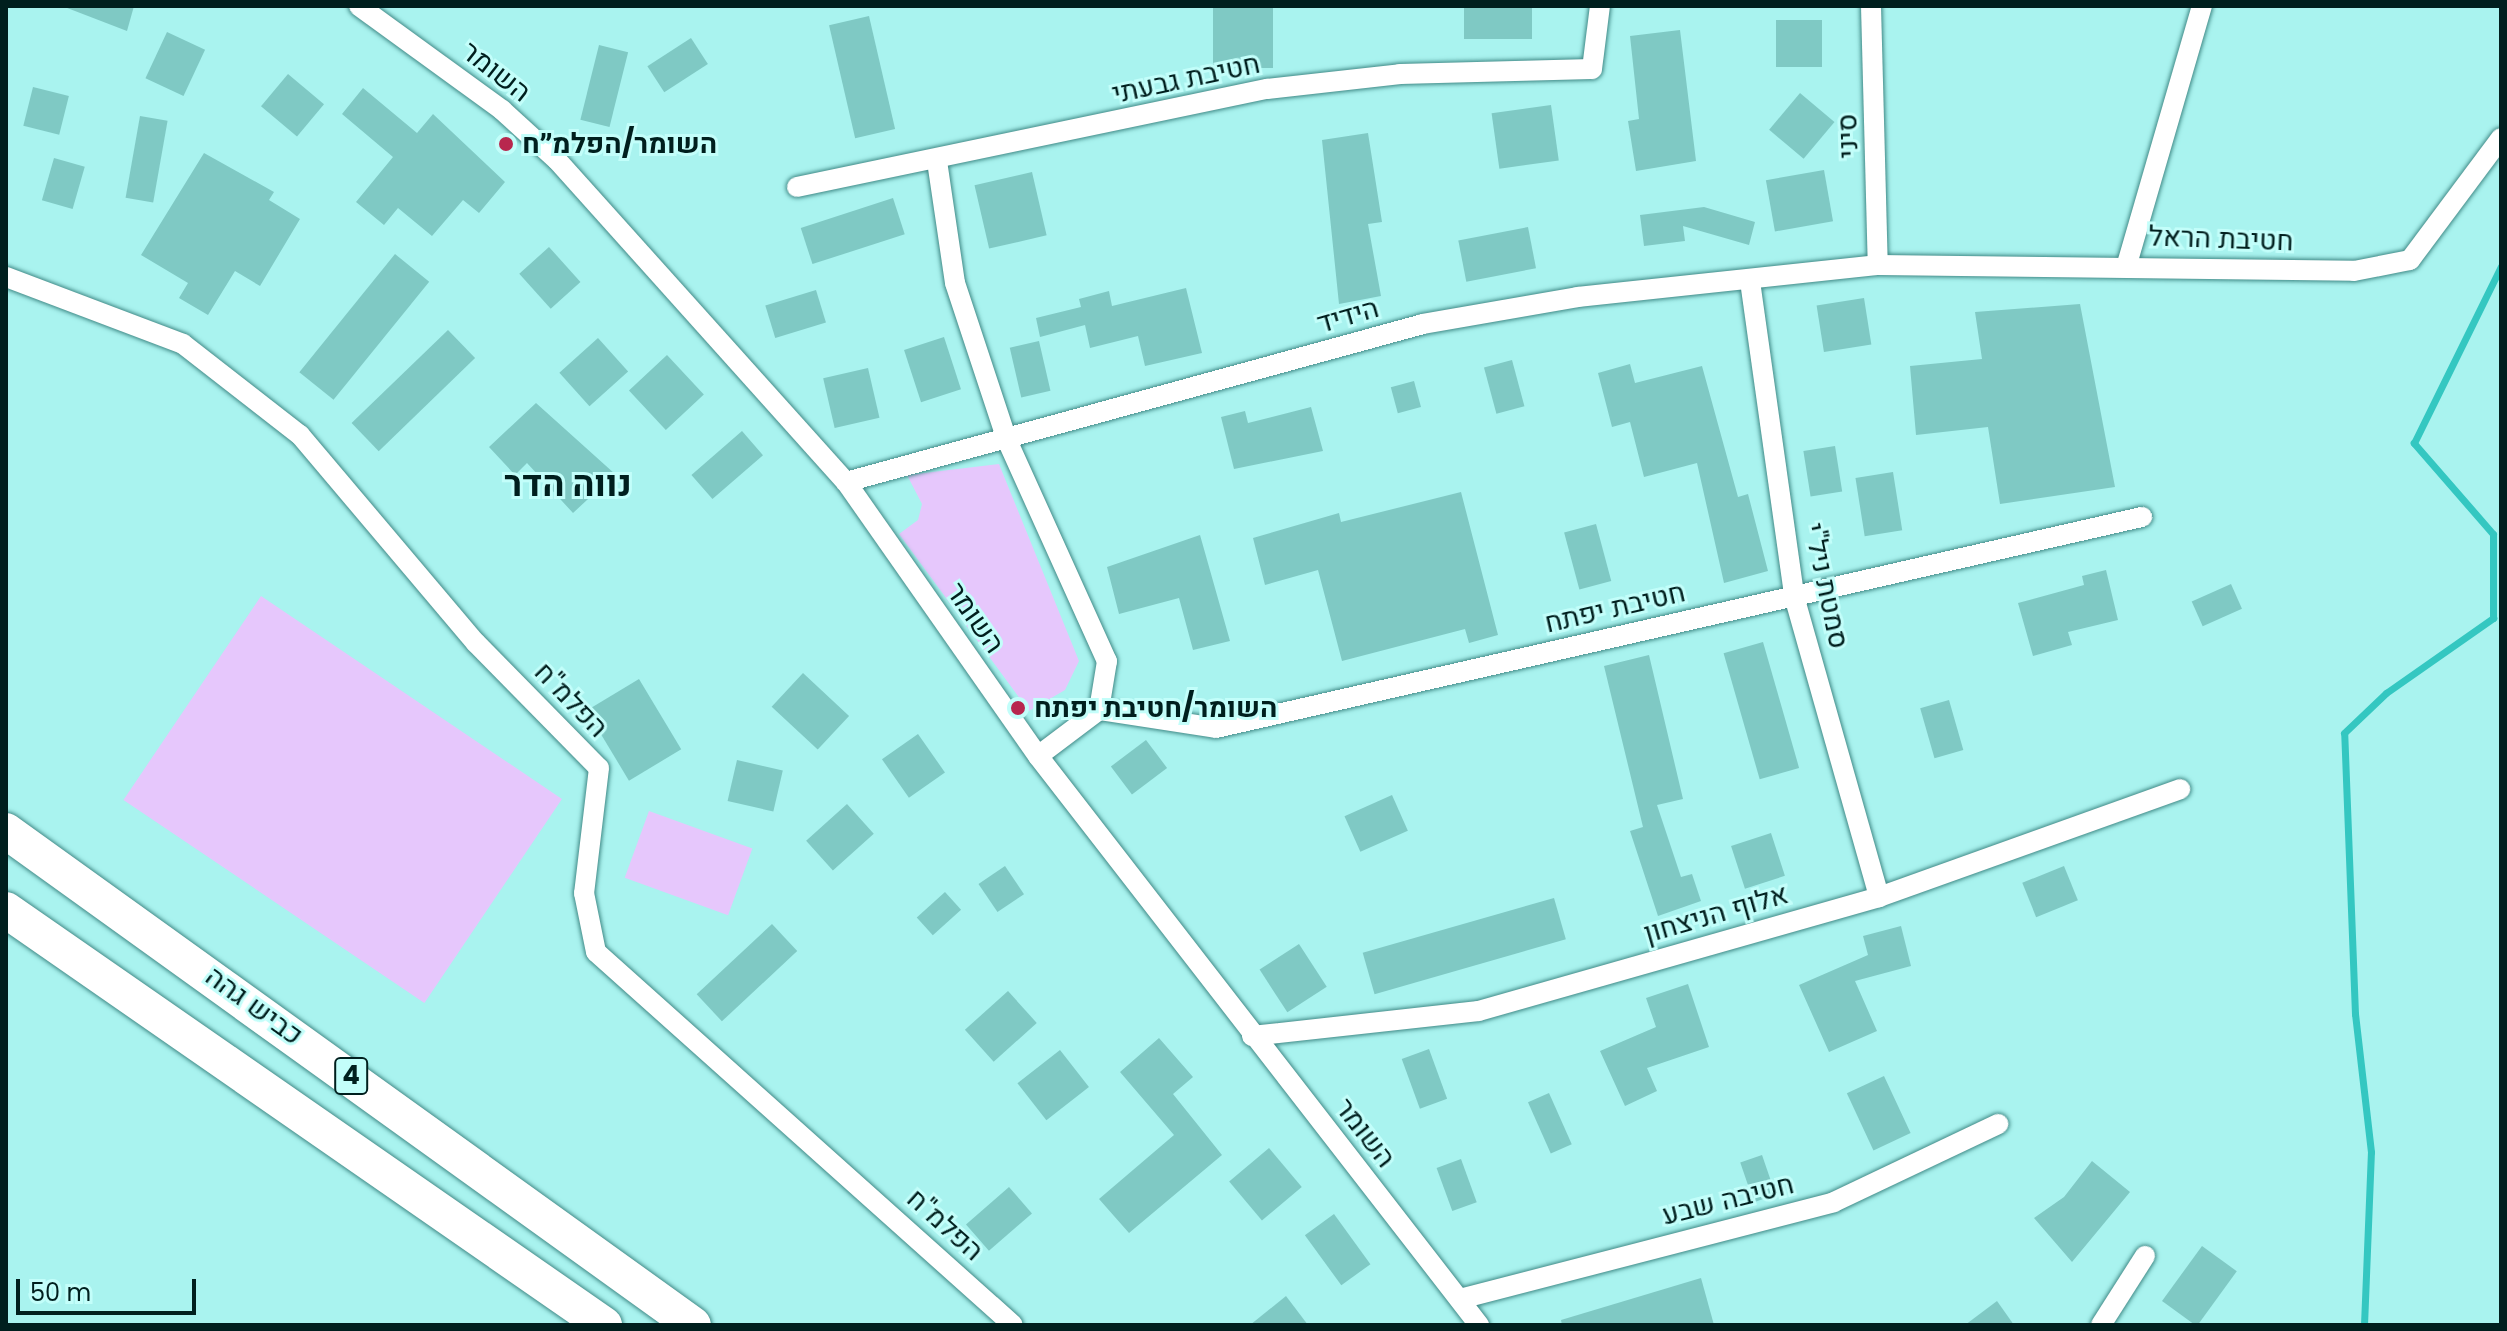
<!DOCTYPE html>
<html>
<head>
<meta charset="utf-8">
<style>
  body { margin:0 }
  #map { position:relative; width:2507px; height:1331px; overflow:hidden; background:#a9f3ef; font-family:Poppins,Heebo,sans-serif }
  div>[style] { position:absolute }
  .green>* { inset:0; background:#e6c7fc; transform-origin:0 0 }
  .stream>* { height:7px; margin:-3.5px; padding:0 3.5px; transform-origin:3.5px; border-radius:3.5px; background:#34c7c1 }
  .building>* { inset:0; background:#7fc9c4; transform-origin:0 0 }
  .roads { filter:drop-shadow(0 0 2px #418a87) drop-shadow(0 0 2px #418a87) }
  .street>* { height:20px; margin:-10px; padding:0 10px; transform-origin:10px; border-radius:10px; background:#fff }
  .highway>* { height:36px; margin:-18px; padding:0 18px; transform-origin:18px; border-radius:18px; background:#fff }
  .dots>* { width:22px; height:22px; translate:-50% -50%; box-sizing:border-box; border:4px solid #c3fefa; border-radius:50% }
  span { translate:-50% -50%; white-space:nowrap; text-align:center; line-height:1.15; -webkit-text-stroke:6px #c3fefa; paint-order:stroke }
  .shield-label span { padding:2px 6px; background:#c3fefa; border:2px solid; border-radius:6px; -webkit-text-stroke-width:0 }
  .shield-label { font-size:26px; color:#001f1e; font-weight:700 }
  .street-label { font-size:28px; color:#001f1e }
  .poi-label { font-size:28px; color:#001f1e; font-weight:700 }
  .left { translate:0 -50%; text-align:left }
  .district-label { font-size:36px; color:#001f1e; font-weight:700 }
  .frame { position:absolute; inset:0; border:8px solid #001f1e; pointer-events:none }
  .scale { position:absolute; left:16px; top:1279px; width:180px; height:36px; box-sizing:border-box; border:4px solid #001f1e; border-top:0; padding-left:10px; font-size:24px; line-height:28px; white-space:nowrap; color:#001f1e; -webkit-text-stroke:6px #c3fefa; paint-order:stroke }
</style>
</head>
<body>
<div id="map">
  <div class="green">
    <div style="clip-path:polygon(999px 464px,1079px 661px,1065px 690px,1029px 711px,899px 534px,918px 520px,922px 504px,907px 475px)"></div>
    <div style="left:261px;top:596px;width:363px;height:246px;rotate:34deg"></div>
    <div style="left:649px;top:811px;width:110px;height:71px;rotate:20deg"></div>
  </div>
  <div class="stream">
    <div style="left:2364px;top:1325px;width:173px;rotate:-87.7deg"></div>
    <div style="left:2371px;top:1152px;width:139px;rotate:-96.6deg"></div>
    <div style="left:2355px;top:1014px;width:281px;rotate:-92.2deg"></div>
    <div style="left:2344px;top:733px;width:58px;rotate:-43.6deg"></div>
    <div style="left:2386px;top:693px;width:131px;rotate:-35deg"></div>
    <div style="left:2493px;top:618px;width:84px;rotate:-90deg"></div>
    <div style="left:2493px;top:534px;width:121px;rotate:-131deg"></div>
    <div style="left:2414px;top:443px;width:197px;rotate:-63.8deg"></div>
  </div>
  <div class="building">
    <div style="clip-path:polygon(62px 6px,134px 6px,127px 31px)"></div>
    <div style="left:1213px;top:6px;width:60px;height:62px"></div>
    <div style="left:1464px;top:6px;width:68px;height:33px"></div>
    <div style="left:869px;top:16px;width:116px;height:41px;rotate:77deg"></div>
    <div style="left:1776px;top:20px;width:46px;height:47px"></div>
    <div style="clip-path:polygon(1680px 30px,1696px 161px,1636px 171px,1628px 121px,1639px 119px,1630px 36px)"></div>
    <div style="left:167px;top:32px;width:42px;height:51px;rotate:25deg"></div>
    <div style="left:691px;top:38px;width:31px;height:52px;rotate:57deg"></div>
    <div style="left:599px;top:45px;width:30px;height:77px;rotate:14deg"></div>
    <div style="left:288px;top:74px;width:47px;height:42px;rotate:40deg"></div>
    <div style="left:33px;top:87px;width:37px;height:40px;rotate:14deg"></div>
    <div style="clip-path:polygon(363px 88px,417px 133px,433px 114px,505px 182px,479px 213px,463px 200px,432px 236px,398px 208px,384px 225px,356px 202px,393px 157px,342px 114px)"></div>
    <div style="left:1800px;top:93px;width:45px;height:48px;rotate:40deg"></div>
    <div style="left:1551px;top:105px;width:56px;height:60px;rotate:82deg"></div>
    <div style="left:140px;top:116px;width:28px;height:83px;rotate:10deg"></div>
    <div style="clip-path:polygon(1368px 133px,1382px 222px,1368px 224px,1381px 296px,1339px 304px,1322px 140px)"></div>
    <div style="clip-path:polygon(204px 153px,274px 192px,269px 200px,300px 219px,260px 286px,235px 271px,208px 315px,179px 298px,188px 283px,141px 255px)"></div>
    <div style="left:54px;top:158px;width:32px;height:44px;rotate:16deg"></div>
    <div style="left:1824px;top:170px;width:52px;height:59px;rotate:80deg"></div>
    <div style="left:1032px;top:172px;width:65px;height:59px;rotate:77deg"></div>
    <div style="left:893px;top:198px;width:38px;height:97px;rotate:72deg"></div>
    <div style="clip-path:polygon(1704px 207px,1755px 222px,1749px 245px,1683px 226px,1685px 241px,1644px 246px,1640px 215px)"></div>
    <div style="left:1528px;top:227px;width:42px;height:71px;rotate:79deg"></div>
    <div style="left:549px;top:247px;width:47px;height:40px;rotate:48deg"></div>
    <div style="left:395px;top:254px;width:44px;height:152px;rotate:39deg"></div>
    <div style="clip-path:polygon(1186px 288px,1202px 353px,1145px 366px,1138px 336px,1090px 348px,1085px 325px,1040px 337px,1036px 318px,1081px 307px,1079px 299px,1109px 291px,1112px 306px)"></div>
    <div style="left:816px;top:290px;width:34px;height:53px;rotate:73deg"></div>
    <div style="left:1864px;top:298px;width:47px;height:48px;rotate:81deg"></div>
    <div style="clip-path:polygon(2080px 304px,2115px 487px,2000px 504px,1988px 427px,1916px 435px,1910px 366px,1982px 359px,1975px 312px)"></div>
    <div style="left:448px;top:330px;width:39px;height:134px;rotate:46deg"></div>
    <div style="left:944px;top:337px;width:55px;height:42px;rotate:72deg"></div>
    <div style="left:598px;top:338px;width:45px;height:52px;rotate:48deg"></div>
    <div style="left:1039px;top:341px;width:51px;height:30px;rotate:77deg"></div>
    <div style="left:667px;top:355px;width:54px;height:52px;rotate:47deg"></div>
    <div style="left:1512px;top:360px;width:48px;height:29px;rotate:75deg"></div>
    <div style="clip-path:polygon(1630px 364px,1635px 383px,1702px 366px,1738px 497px,1748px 494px,1768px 571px,1724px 583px,1697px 463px,1644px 477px,1630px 422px,1612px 427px,1598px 373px)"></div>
    <div style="left:868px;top:368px;width:51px;height:46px;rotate:77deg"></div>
    <div style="left:1414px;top:381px;width:27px;height:24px;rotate:75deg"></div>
    <div style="clip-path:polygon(536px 403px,615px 474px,573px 513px,527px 463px,515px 475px,489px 447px)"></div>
    <div style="clip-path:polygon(1311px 407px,1323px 451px,1234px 469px,1221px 417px,1245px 411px,1248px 423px)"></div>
    <div style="left:742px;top:431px;width:32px;height:67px;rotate:49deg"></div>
    <div style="left:1835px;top:446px;width:46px;height:32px;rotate:81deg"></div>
    <div style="left:1893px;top:472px;width:59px;height:38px;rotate:81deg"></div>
    <div style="clip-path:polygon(1461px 492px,1498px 635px,1469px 643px,1465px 629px,1342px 661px,1318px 570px,1265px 585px,1253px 538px,1339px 513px,1341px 522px)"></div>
    <div style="left:1596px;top:524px;width:59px;height:33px;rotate:75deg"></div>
    <div style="clip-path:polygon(1200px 535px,1230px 641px,1193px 650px,1179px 598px,1119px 614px,1107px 567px)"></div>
    <div style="clip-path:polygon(2106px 570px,2118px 620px,2068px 632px,2072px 645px,2033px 656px,2018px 603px,2084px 585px,2082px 576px)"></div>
    <div style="left:2231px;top:584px;width:27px;height:43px;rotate:66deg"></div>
    <div style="left:1763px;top:642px;width:131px;height:41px;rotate:74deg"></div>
    <div style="clip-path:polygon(1649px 655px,1683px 799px,1657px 805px,1681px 877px,1692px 874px,1701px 901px,1658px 916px,1630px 831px,1643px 827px,1604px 666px)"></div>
    <div style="left:803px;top:673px;width:63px;height:46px;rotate:43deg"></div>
    <div style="left:639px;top:679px;width:82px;height:61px;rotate:59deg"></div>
    <div style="left:1949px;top:700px;width:52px;height:30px;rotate:74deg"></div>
    <div style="left:918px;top:734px;width:47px;height:44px;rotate:55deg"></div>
    <div style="left:1146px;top:740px;width:35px;height:44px;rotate:53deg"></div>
    <div style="left:737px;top:760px;width:47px;height:42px;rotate:13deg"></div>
    <div style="left:1392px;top:795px;width:39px;height:52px;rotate:66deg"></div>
    <div style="left:847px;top:804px;width:40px;height:55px;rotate:48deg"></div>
    <div style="left:1771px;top:833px;width:45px;height:42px;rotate:72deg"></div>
    <div style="left:1005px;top:866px;width:34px;height:32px;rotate:56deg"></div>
    <div style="left:2064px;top:866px;width:37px;height:45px;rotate:68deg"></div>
    <div style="left:945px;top:892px;width:24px;height:38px;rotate:48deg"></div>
    <div style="left:1554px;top:898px;width:43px;height:199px;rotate:74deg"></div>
    <div style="left:772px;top:924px;width:37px;height:103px;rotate:47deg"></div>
    <div style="clip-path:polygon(1901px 926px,1911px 966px,1855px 981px,1877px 1031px,1829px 1052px,1799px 985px,1868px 955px,1863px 936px)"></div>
    <div style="left:1299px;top:944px;width:51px;height:47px;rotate:57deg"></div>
    <div style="clip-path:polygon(1688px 984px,1709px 1047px,1647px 1068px,1657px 1091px,1625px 1106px,1600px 1051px,1656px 1027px,1646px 998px)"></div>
    <div style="left:1008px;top:991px;width:43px;height:58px;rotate:48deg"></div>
    <div style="clip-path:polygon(1159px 1038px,1193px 1077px,1173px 1094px,1222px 1155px,1129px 1233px,1099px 1199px,1174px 1135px,1120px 1072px)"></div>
    <div style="left:1429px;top:1049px;width:53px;height:29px;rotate:70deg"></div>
    <div style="left:1060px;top:1050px;width:47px;height:54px;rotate:52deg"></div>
    <div style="left:1884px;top:1076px;width:63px;height:41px;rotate:65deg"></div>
    <div style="left:1549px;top:1093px;width:56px;height:23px;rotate:66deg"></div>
    <div style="left:1269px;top:1148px;width:51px;height:52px;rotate:50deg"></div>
    <div style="left:1762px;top:1155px;width:42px;height:23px;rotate:71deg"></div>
    <div style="left:1461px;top:1159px;width:46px;height:26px;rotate:70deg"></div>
    <div style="clip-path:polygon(2092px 1161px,2130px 1192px,2072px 1262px,2034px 1218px,2064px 1197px)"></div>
    <div style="left:1009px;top:1187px;width:35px;height:57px;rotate:49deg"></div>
    <div style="left:1334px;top:1214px;width:62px;height:36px;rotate:54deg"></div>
    <div style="left:2202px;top:1246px;width:43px;height:68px;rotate:36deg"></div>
    <div style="clip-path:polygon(1701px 1278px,1714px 1325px,1562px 1325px,1561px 1320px)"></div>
    <div style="clip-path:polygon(1286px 1296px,1308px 1325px,1250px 1325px)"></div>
    <div style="clip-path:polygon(1997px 1301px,2014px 1325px,1965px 1325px)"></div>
  </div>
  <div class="roads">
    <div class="street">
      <div style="left:359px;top:6px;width:177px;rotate:36deg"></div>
      <div style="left:502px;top:110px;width:74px;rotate:42.3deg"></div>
      <div style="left:557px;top:160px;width:433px;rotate:48.1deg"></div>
      <div style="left:846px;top:482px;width:335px;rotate:55deg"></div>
      <div style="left:1038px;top:756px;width:720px;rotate:52.22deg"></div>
      <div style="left:1871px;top:6px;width:259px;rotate:88.5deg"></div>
      <div style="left:937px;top:161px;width:123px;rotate:81.6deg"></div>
      <div style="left:955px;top:283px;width:165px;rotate:71.7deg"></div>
      <div style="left:1007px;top:440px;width:243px;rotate:65.7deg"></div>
      <div style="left:1107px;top:661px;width:50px;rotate:99.3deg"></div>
      <div style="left:1099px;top:710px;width:76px;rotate:143deg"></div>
      <div style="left:797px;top:187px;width:480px;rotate:-11.8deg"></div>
      <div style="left:1267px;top:89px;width:134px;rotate:-6.4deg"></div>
      <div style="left:1400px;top:74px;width:192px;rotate:-1.5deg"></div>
      <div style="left:1592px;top:69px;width:64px;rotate:-82.8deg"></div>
      <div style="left:2127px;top:264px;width:269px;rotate:-73.8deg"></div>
      <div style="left:6px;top:277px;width:189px;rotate:20.7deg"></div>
      <div style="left:183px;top:344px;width:148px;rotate:37.9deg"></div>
      <div style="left:300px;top:435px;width:272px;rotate:49.8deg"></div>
      <div style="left:476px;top:643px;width:175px;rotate:45.5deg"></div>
      <div style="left:599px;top:768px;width:126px;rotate:96.8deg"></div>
      <div style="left:584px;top:893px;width:60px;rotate:78.5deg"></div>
      <div style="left:596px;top:952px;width:559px;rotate:41.81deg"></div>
      <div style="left:1750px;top:281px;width:318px;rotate:82deg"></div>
      <div style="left:1794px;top:596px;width:313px;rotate:74.2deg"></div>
      <div style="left:846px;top:482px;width:598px;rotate:-15.31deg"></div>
      <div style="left:1423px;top:324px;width:157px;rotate:-9.9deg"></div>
      <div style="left:1578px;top:297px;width:302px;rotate:-6.1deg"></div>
      <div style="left:1878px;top:265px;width:476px;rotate:0.7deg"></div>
      <div style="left:2354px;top:271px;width:57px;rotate:-11.1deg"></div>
      <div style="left:2410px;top:260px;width:152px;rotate:-53.3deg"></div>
      <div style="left:1099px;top:710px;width:118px;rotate:8.7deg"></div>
      <div style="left:1216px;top:728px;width:950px;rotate:-12.84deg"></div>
      <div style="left:1252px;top:1036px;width:228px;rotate:-6.3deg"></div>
      <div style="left:1479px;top:1011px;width:416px;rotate:-15.9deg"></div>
      <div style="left:1879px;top:897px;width:320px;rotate:-19.7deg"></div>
      <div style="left:1460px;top:1299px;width:386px;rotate:-14.5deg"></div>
      <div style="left:1834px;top:1202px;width:182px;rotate:-25.4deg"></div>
      <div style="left:2101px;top:1325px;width:82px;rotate:-57.5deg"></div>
    </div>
    <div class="highway">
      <div style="left:6px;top:831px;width:846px;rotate:35.72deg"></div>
      <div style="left:6px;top:910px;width:728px;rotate:34.76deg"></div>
    </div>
  </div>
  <div class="dots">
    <div style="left:506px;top:144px;background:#b8274e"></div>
    <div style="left:1018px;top:708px;background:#b8274e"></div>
  </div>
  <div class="shield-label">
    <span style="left:351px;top:1076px">4</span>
  </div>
  <div class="street-label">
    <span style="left:496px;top:72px;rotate:38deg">השומר</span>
    <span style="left:1186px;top:79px;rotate:-12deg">חטיבת גבעתי</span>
    <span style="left:1848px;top:136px;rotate:-92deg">סיני</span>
    <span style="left:2221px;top:239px;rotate:2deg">חטיבת הראל</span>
    <span style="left:1348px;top:316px;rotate:-16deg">הידיד</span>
    <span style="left:1826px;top:586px;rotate:78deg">סמטת ניל"י</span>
    <span style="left:1615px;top:608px;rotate:-13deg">חטיבת יפתח</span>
    <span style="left:975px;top:618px;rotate:55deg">השומר</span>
    <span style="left:571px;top:700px;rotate:46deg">הפלמ"ח</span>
    <span style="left:1716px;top:914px;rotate:-16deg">אלוף הניצחון</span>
    <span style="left:254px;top:1006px;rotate:36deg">כביש גהה</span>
    <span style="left:1365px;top:1133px;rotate:52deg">השומר</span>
    <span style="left:1728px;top:1200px;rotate:-14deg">חטיבה שבע</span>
    <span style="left:945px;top:1225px;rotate:42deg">הפלמ"ח</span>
  </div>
  <div class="poi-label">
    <span class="left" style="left:522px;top:144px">השומר/הפלמ״ח</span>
    <span class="left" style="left:1034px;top:708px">השומר/חטיבת יפתח</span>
  </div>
  <div class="district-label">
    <span style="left:568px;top:484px">נווה הדר</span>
  </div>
  <div class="frame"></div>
  <div class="scale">50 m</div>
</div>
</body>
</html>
